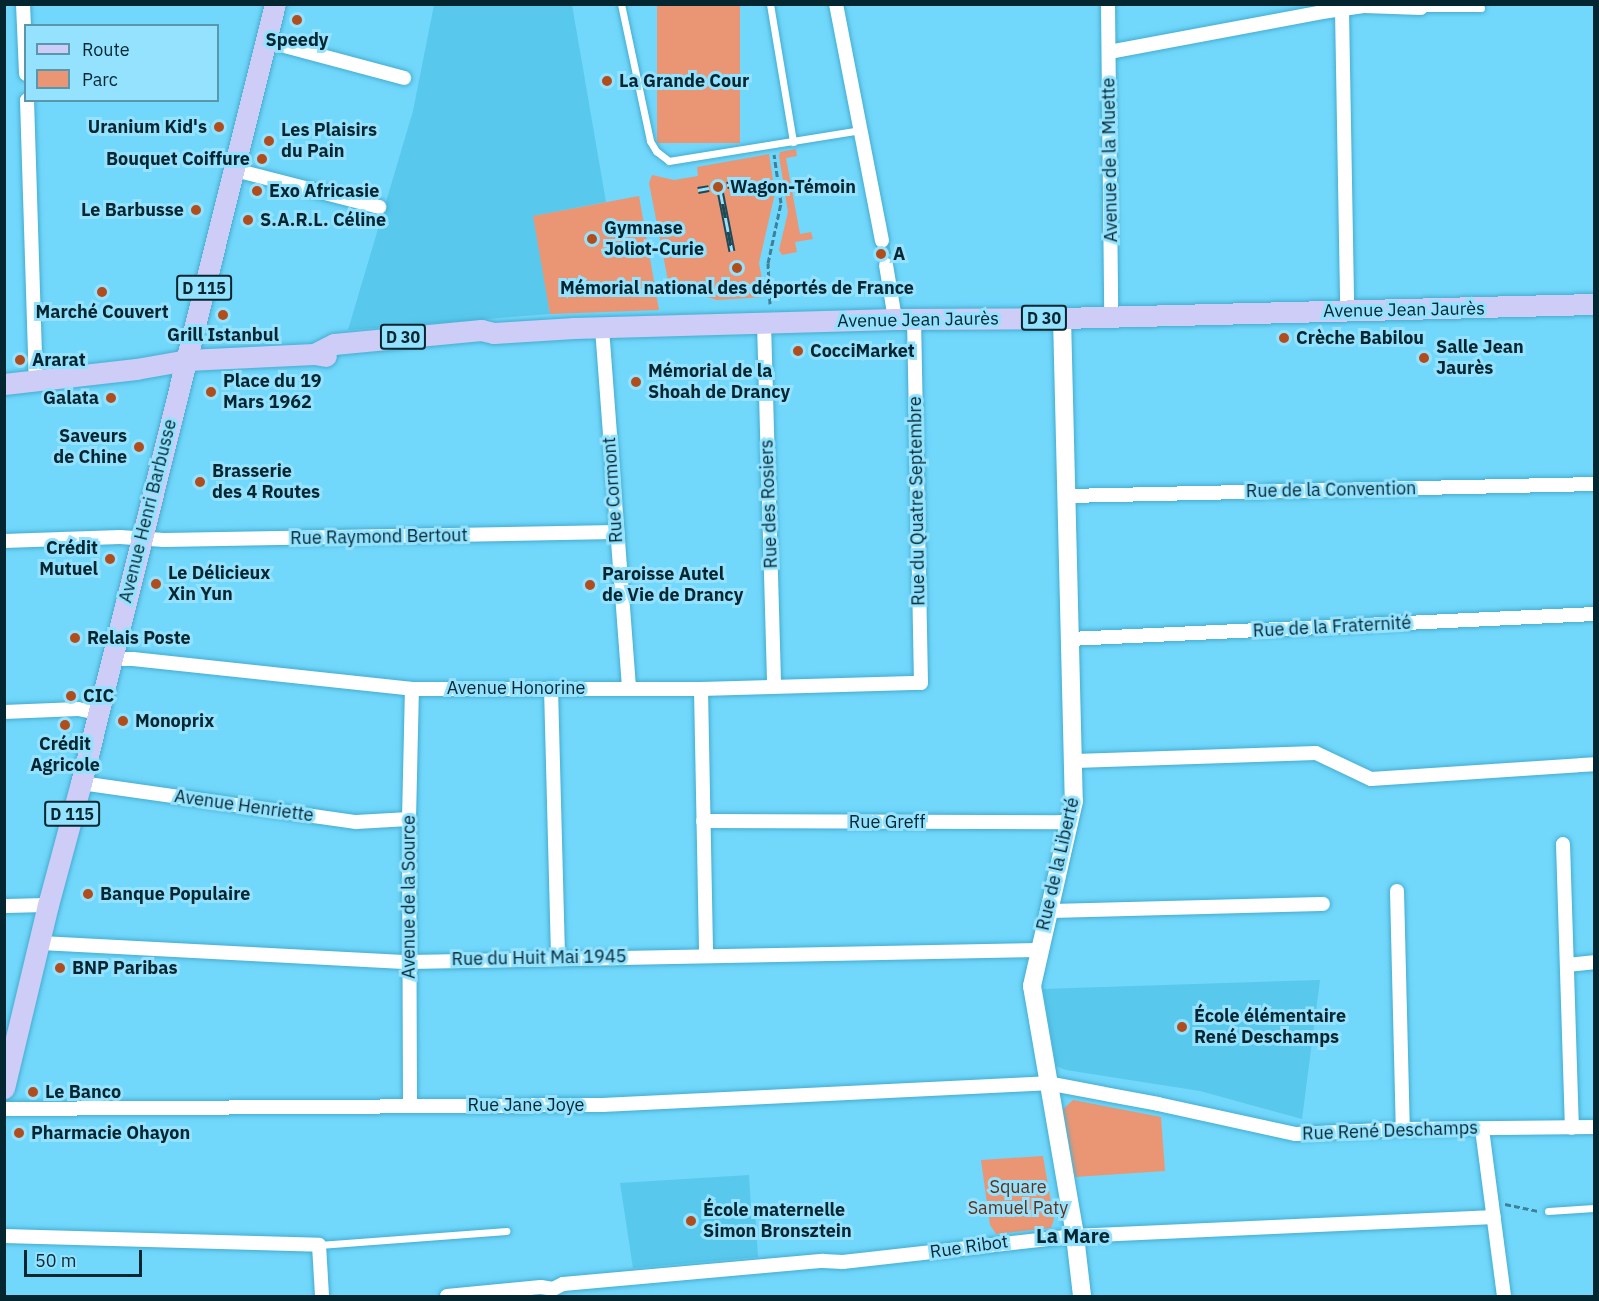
<!DOCTYPE html>
<html>
<head>
<meta charset="utf-8">
<style>
  body { margin:0 }
  #map { position:relative; width:1599px; height:1301px; overflow:hidden; background:#71d7fb; font-family:"IBM Plex Sans",sans-serif }
  div>[style] { position:absolute }
  .built>* { inset:0; background:#58c8ec }
  .green>* { inset:0; background:#ea9674; transform-origin:0 0 }
  .street-tunnel>* { height:14px; margin-top:-7px; transform-origin:0; background:repeating-linear-gradient(90deg,#5bb4d3 0 14px,transparent 0 21px) }
  .path>* { height:3px; margin-top:-1.5px; transform-origin:0; background:repeating-linear-gradient(90deg,#3c8199 0 6px,transparent 0 9px) }
  .roads { filter:drop-shadow(0 0 2px #44add0) drop-shadow(0 0 2px #44add0) }
  .lane>* { height:7px; margin:-3.5px; padding:0 3.5px; transform-origin:3.5px; border-radius:3.5px; background:#fff }
  .street>* { height:14px; margin:-7px; padding:0 7px; transform-origin:7px; border-radius:7px; background:#fff }
  .secondary>* { height:18px; margin:-9px; padding:0 9px; transform-origin:9px; border-radius:9px; background:#fff }
  .primary>* { height:21px; margin:-10.5px; padding:0 10.5px; transform-origin:10.5px; border-radius:10.5px; background:#cdcdf7 }
  .rail>* { height:7px; margin-top:-3.5px; transform-origin:0; background:repeating-linear-gradient(90deg,#94e2fe 0 14px,#1a4a5a 0 28px); box-sizing:border-box; border-block:2px solid #1a4a5a }
  .dots>* { width:16px; height:16px; translate:-50% -50%; box-sizing:border-box; border:3px solid #94e2fe; border-radius:50% }
  span { translate:-50% -50%; white-space:nowrap; text-align:center; line-height:1.15; -webkit-text-stroke:6px #94e2fe; paint-order:stroke }
  .shield-label span { padding:2px 4px; background:#94e2fe; border:2px solid; border-radius:4px; -webkit-text-stroke-width:0 }
  .shield-label { font-size:16px; color:#042631; font-weight:700 }
  .poi-label { font-size:18px; color:#042631; font-weight:700 }
  .left { translate:0 -50%; text-align:left }
  .right { translate:-100% -50%; text-align:right }
  .street-label { font-size:18px; color:#042631 }
  .park-label { font-size:18px; color:#672d12 }
  .neighbourhood-label { font-size:20px; color:#042631; font-weight:700 }
  .frame { position:absolute; inset:0; border:6px solid #042631; pointer-events:none }
  .legend { position:absolute; left:24px; top:24px; width:195px; height:78px; box-sizing:border-box; background:#94e2fe; border:2px solid #5a97ac; margin:0; padding:8px 10px; list-style:none; font-size:18px; color:#042631 }
  .legend li { display:flex; align-items:center; gap:12px; height:30px }
  .legend b { width:30px; border:2px solid #5a97ac }
  .scale { position:absolute; left:24px; top:1250px; width:118px; height:27px; box-sizing:border-box; border:3px solid #042631; border-top:0; padding-left:8px; font-size:18px; line-height:21px; white-space:nowrap; color:#042631; -webkit-text-stroke:4px #94e2fe; paint-order:stroke }
</style>
</head>
<body>
<div id="map">
  <div class="built">
    <div style="clip-path:polygon(434px 5px,572px 5px,606px 202px,534px 216px,550px 314px,348px 330px,413px 111px)"></div>
    <div style="clip-path:polygon(1320px 980px,1302px 1119px,1200px 1091px,1066px 1070px,1056px 1066px,1043px 989px)"></div>
    <div style="clip-path:polygon(749px 1175px,751px 1209px,755px 1209px,758px 1257px,633px 1268px,620px 1183px)"></div>
  </div>
  <div class="green">
    <div style="left:657px;top:5px;width:83px;height:138px"></div>
    <div style="clip-path:polygon(796px 149px,797px 156px,786px 158px,800px 234px,811px 232px,813px 239px,795px 242px,797px 252px,782px 255px,779px 250px,788px 212px,779px 156px,780px 152px)"></div>
    <div style="clip-path:polygon(769px 154px,775px 193px,759px 263px,765px 297px,717px 300px,669px 286px,649px 183px,652px 175px,674px 180px,698px 176px,697px 167px)"></div>
    <div style="clip-path:polygon(639px 196px,659px 310px,550px 314px,533px 216px)"></div>
    <div style="clip-path:polygon(1073px 1100px,1161px 1117px,1165px 1171px,1075px 1177px,1063px 1109px)"></div>
    <div style="clip-path:polygon(1043px 1156px,1054px 1219px,1051px 1228px,996px 1234px,990px 1225px,981px 1160px)"></div>
  </div>
  <div class="street-tunnel">
    <div style="left:882px;top:241px;width:24px;rotate:81deg"></div>
  </div>
  <div class="path">
    <div style="left:770px;top:304px;width:41px;rotate:-92.8deg"></div>
    <div style="left:768px;top:263px;width:61px;rotate:-77.8deg"></div>
    <div style="left:781px;top:203px;width:49px;rotate:-98.1deg"></div>
    <div style="left:1505px;top:1204px;width:33px;rotate:12deg"></div>
  </div>
  <div class="roads">
    <div class="lane">
      <div style="left:621px;top:4px;width:140px;rotate:78deg"></div>
      <div style="left:650px;top:141px;width:12px;rotate:59deg"></div>
      <div style="left:656px;top:151px;width:16px;rotate:38deg"></div>
      <div style="left:669px;top:161px;width:194px;rotate:-9.2deg"></div>
      <div style="left:770px;top:4px;width:140px;rotate:80.5deg"></div>
      <div style="left:1421px;top:8px;width:60px"></div>
      <div style="left:1548px;top:1211px;width:46px;rotate:-3.7deg"></div>
      <div style="left:319px;top:1245px;width:188px;rotate:-4.3deg"></div>
    </div>
    <div class="street">
      <div style="left:23px;top:4px;width:70px;rotate:87.5deg"></div>
      <div style="left:836px;top:4px;width:241px;rotate:79deg"></div>
      <div style="left:1108px;top:4px;width:311px;rotate:89.4deg"></div>
      <div style="left:1342px;top:10px;width:301px;rotate:89deg"></div>
      <div style="left:266px;top:41px;width:143px;rotate:15deg"></div>
      <div style="left:1109px;top:52px;width:217px;rotate:-10.6deg"></div>
      <div style="left:1322px;top:12px;width:42px;rotate:-8.1deg"></div>
      <div style="left:1364px;top:6px;width:57px;rotate:2deg"></div>
      <div style="left:27px;top:100px;width:280px;rotate:88.2deg"></div>
      <div style="left:235px;top:170px;width:149px;rotate:14.4deg"></div>
      <div style="left:886px;top:265px;width:55px;rotate:80.5deg"></div>
      <div style="left:764px;top:323px;width:362px;rotate:88.4deg"></div>
      <div style="left:602px;top:328px;width:360px;rotate:85.7deg"></div>
      <div style="left:1067px;top:496px;width:527px;rotate:-1.3deg"></div>
      <div style="left:4px;top:541px;width:116px;rotate:-2deg"></div>
      <div style="left:120px;top:537px;width:44px;rotate:3.9deg"></div>
      <div style="left:164px;top:540px;width:452px;rotate:-1deg"></div>
      <div style="left:1070px;top:639px;width:525px;rotate:-2.73deg"></div>
      <div style="left:112px;top:659px;width:21px"></div>
      <div style="left:133px;top:659px;width:281px;rotate:6.1deg"></div>
      <div style="left:412px;top:689px;width:289px"></div>
      <div style="left:701px;top:689px;width:220px;rotate:-1.6deg"></div>
      <div style="left:921px;top:683px;width:363px;rotate:-91.1deg"></div>
      <div style="left:551px;top:688px;width:270px;rotate:88.5deg"></div>
      <div style="left:701px;top:689px;width:265px;rotate:88.9deg"></div>
      <div style="left:4px;top:712px;width:74px;rotate:-2.3deg"></div>
      <div style="left:78px;top:709px;width:20px;rotate:11deg"></div>
      <div style="left:1075px;top:761px;width:241px;rotate:-1.9deg"></div>
      <div style="left:1316px;top:753px;width:61px;rotate:25.3deg"></div>
      <div style="left:1371px;top:779px;width:224px;rotate:-3.8deg"></div>
      <div style="left:81px;top:783px;width:278px;rotate:8.1deg"></div>
      <div style="left:356px;top:822px;width:53px;rotate:-3.2deg"></div>
      <div style="left:703px;top:821px;width:357px;rotate:0.2deg"></div>
      <div style="left:1060px;top:822px;width:11px;rotate:22deg"></div>
      <div style="left:1563px;top:844px;width:284px;rotate:88.2deg"></div>
      <div style="left:1397px;top:891px;width:238px;rotate:88.6deg"></div>
      <div style="left:4px;top:906px;width:44px;rotate:-1.3deg"></div>
      <div style="left:1049px;top:911px;width:274px;rotate:-1.5deg"></div>
      <div style="left:41px;top:943px;width:368px;rotate:3deg"></div>
      <div style="left:409px;top:962px;width:629px;rotate:-1.09deg"></div>
      <div style="left:1567px;top:965px;width:27px;rotate:-6deg"></div>
      <div style="left:410px;top:1105px;width:286px;rotate:-90.2deg"></div>
      <div style="left:409px;top:819px;width:130px;rotate:-88.7deg"></div>
      <div style="left:4px;top:1109px;width:598px;rotate:-0.38deg"></div>
      <div style="left:602px;top:1105px;width:446px;rotate:-2.8deg"></div>
      <div style="left:1047px;top:1083px;width:113px;rotate:10.7deg"></div>
      <div style="left:1158px;top:1104px;width:141px;rotate:12.3deg"></div>
      <div style="left:1296px;top:1134px;width:107px;rotate:-2.7deg"></div>
      <div style="left:1403px;top:1129px;width:191px;rotate:-0.6deg"></div>
      <div style="left:1482px;top:1129px;width:168px;rotate:82.5deg"></div>
      <div style="left:4px;top:1236px;width:315px;rotate:1.6deg"></div>
      <div style="left:319px;top:1245px;width:51px;rotate:86.6deg"></div>
      <div style="left:447px;top:1296px;width:94px;rotate:-5.5deg"></div>
      <div style="left:541px;top:1287px;width:12px;rotate:9deg"></div>
      <div style="left:553px;top:1289px;width:11px;rotate:-27deg"></div>
      <div style="left:563px;top:1284px;width:261px;rotate:-5.1deg"></div>
      <div style="left:823px;top:1261px;width:20px;rotate:3deg"></div>
      <div style="left:843px;top:1262px;width:233px;rotate:-6.4deg"></div>
      <div style="left:1075px;top:1236px;width:419px;rotate:-2.6deg"></div>
    </div>
    <div class="secondary">
      <div style="left:1062px;top:318px;width:483px;rotate:88.6deg"></div>
      <div style="left:1074px;top:801px;width:190px;rotate:102.8deg"></div>
      <div style="left:1032px;top:986px;width:254px;rotate:80.2deg"></div>
      <div style="left:1075px;top:1236px;width:60px;rotate:83.3deg"></div>
    </div>
    <div class="primary">
      <div style="left:314px;top:354px;width:22px;rotate:-27deg"></div>
      <div style="left:334px;top:344px;width:148px;rotate:-5.4deg"></div>
      <div style="left:481px;top:330px;width:13px;rotate:13deg"></div>
      <div style="left:494px;top:333px;width:80px;rotate:-3.6deg"></div>
      <div style="left:574px;top:328px;width:321px;rotate:-1.6deg"></div>
      <div style="left:895px;top:319px;width:167px;rotate:-0.3deg"></div>
      <div style="left:1062px;top:318px;width:532px;rotate:-1.51deg"></div>
      <div style="left:4px;top:384px;width:133px;rotate:-6.5deg"></div>
      <div style="left:136px;top:369px;width:52px;rotate:-10deg"></div>
      <div style="left:187px;top:360px;width:127px;rotate:-2.7deg"></div>
      <div style="left:314px;top:354px;width:12px;rotate:9deg"></div>
      <div style="left:4px;top:1088px;width:188px;rotate:-76.5deg"></div>
      <div style="left:48px;top:905px;width:126px;rotate:-74.9deg"></div>
      <div style="left:81px;top:783px;width:803px;rotate:-76.02deg"></div>
    </div>
  </div>
  <div class="rail">
    <div style="left:727px;top:185px;width:14px;rotate:-12deg"></div>
    <div style="left:698px;top:190px;width:11px;rotate:-10deg"></div>
    <div style="left:720px;top:190px;width:62px;rotate:78.9deg"></div>
  </div>
  <div class="dots">
    <div style="left:297px;top:20px;background:#b14d1c"></div>
    <div style="left:607px;top:81px;background:#b14d1c"></div>
    <div style="left:219px;top:127px;background:#b14d1c"></div>
    <div style="left:269px;top:141px;background:#b14d1c"></div>
    <div style="left:262px;top:159px;background:#b14d1c"></div>
    <div style="left:718px;top:187px;background:#b14d1c"></div>
    <div style="left:257px;top:191px;background:#b14d1c"></div>
    <div style="left:196px;top:210px;background:#b14d1c"></div>
    <div style="left:248px;top:220px;background:#b14d1c"></div>
    <div style="left:592px;top:239px;background:#b14d1c"></div>
    <div style="left:881px;top:254px;background:#b14d1c"></div>
    <div style="left:737px;top:268px;background:#b14d1c"></div>
    <div style="left:102px;top:292px;background:#b14d1c"></div>
    <div style="left:223px;top:315px;background:#b14d1c"></div>
    <div style="left:1284px;top:338px;background:#b14d1c"></div>
    <div style="left:798px;top:351px;background:#b14d1c"></div>
    <div style="left:1424px;top:358px;background:#b14d1c"></div>
    <div style="left:20px;top:360px;background:#b14d1c"></div>
    <div style="left:636px;top:382px;background:#b14d1c"></div>
    <div style="left:211px;top:392px;background:#b14d1c"></div>
    <div style="left:111px;top:398px;background:#b14d1c"></div>
    <div style="left:139px;top:447px;background:#b14d1c"></div>
    <div style="left:200px;top:482px;background:#b14d1c"></div>
    <div style="left:110px;top:559px;background:#b14d1c"></div>
    <div style="left:156px;top:584px;background:#b14d1c"></div>
    <div style="left:590px;top:585px;background:#b14d1c"></div>
    <div style="left:75px;top:638px;background:#b14d1c"></div>
    <div style="left:71px;top:696px;background:#b14d1c"></div>
    <div style="left:123px;top:721px;background:#b14d1c"></div>
    <div style="left:65px;top:725px;background:#b14d1c"></div>
    <div style="left:88px;top:894px;background:#b14d1c"></div>
    <div style="left:60px;top:968px;background:#b14d1c"></div>
    <div style="left:1182px;top:1027px;background:#b14d1c"></div>
    <div style="left:33px;top:1092px;background:#b14d1c"></div>
    <div style="left:19px;top:1133px;background:#b14d1c"></div>
    <div style="left:691px;top:1221px;background:#b14d1c"></div>
  </div>
  <div class="shield-label">
    <span style="left:204px;top:288px">D 115</span>
    <span style="left:1044px;top:318px">D 30</span>
    <span style="left:403px;top:337px">D 30</span>
    <span style="left:72px;top:814px">D 115</span>
  </div>
  <div class="poi-label">
    <span style="left:297px;top:40px">Speedy</span>
    <span class="left" style="left:619px;top:81px">La Grande Cour</span>
    <span class="right" style="left:207px;top:127px">Uranium Kid's</span>
    <span class="left" style="left:281px;top:141px">Les Plaisirs<br>du Pain</span>
    <span class="right" style="left:250px;top:159px">Bouquet Coiffure</span>
    <span class="left" style="left:730px;top:187px">Wagon-Témoin</span>
    <span class="left" style="left:269px;top:191px">Exo Africasie</span>
    <span class="right" style="left:184px;top:210px">Le Barbusse</span>
    <span class="left" style="left:260px;top:220px">S.A.R.L. Céline</span>
    <span class="left" style="left:604px;top:239px">Gymnase<br>Joliot-Curie</span>
    <span class="left" style="left:893px;top:254px">A</span>
    <span style="left:737px;top:288px">Mémorial national des déportés de France</span>
    <span style="left:102px;top:312px">Marché Couvert</span>
    <span style="left:223px;top:335px">Grill Istanbul</span>
    <span class="left" style="left:1296px;top:338px">Crèche Babilou</span>
    <span class="left" style="left:1436px;top:358px">Salle Jean<br>Jaurès</span>
    <span class="left" style="left:810px;top:351px">CocciMarket</span>
    <span class="left" style="left:32px;top:360px">Ararat</span>
    <span class="left" style="left:648px;top:382px">Mémorial de la<br>Shoah de Drancy</span>
    <span class="left" style="left:223px;top:392px">Place du 19<br>Mars 1962</span>
    <span class="right" style="left:99px;top:398px">Galata</span>
    <span class="right" style="left:127px;top:447px">Saveurs<br>de Chine</span>
    <span class="left" style="left:212px;top:482px">Brasserie<br>des 4 Routes</span>
    <span class="right" style="left:98px;top:559px">Crédit<br>Mutuel</span>
    <span class="left" style="left:168px;top:584px">Le Délicieux<br>Xin Yun</span>
    <span class="left" style="left:602px;top:585px">Paroisse Autel<br>de Vie de Drancy</span>
    <span class="left" style="left:87px;top:638px">Relais Poste</span>
    <span class="left" style="left:83px;top:696px">CIC</span>
    <span class="left" style="left:135px;top:721px">Monoprix</span>
    <span style="left:65px;top:755px">Crédit<br>Agricole</span>
    <span class="left" style="left:100px;top:894px">Banque Populaire</span>
    <span class="left" style="left:72px;top:968px">BNP Paribas</span>
    <span class="left" style="left:1194px;top:1027px">École élémentaire<br>René Deschamps</span>
    <span class="left" style="left:45px;top:1092px">Le Banco</span>
    <span class="left" style="left:31px;top:1133px">Pharmacie Ohayon</span>
    <span class="left" style="left:703px;top:1221px">École maternelle<br>Simon Bronsztein</span>
  </div>
  <div class="street-label">
    <span style="left:1110px;top:160px;rotate:-91deg">Avenue de la Muette</span>
    <span style="left:1404px;top:310px;rotate:-1deg">Avenue Jean Jaurès</span>
    <span style="left:918px;top:320px;rotate:-1deg">Avenue Jean Jaurès</span>
    <span style="left:613px;top:490px;rotate:-94deg">Rue Cormont</span>
    <span style="left:1331px;top:490px;rotate:-1deg">Rue de la Convention</span>
    <span style="left:917px;top:501px;rotate:-91deg">Rue du Quatre Septembre</span>
    <span style="left:769px;top:504px;rotate:-92deg">Rue des Rosiers</span>
    <span style="left:148px;top:511px;rotate:-76deg">Avenue Henri Barbusse</span>
    <span style="left:379px;top:537px;rotate:-1deg">Rue Raymond Bertout</span>
    <span style="left:1332px;top:627px;rotate:-3deg">Rue de la Fraternité</span>
    <span style="left:516px;top:688px">Avenue Honorine</span>
    <span style="left:244px;top:806px;rotate:8deg">Avenue Henriette</span>
    <span style="left:887px;top:822px">Rue Greff</span>
    <span style="left:1058px;top:864px;rotate:-77deg">Rue de la Liberté</span>
    <span style="left:409px;top:897px;rotate:-90deg">Avenue de la Source</span>
    <span style="left:539px;top:958px;rotate:-1deg">Rue du Huit Mai 1945</span>
    <span style="left:526px;top:1105px">Rue Jane Joye</span>
    <span style="left:1390px;top:1131px;rotate:-2deg">Rue René Deschamps</span>
    <span style="left:969px;top:1247px;rotate:-8deg">Rue Ribot</span>
  </div>
  <div class="park-label">
    <span style="left:1018px;top:1198px">Square<br>Samuel Paty</span>
  </div>
  <div class="neighbourhood-label">
    <span style="left:1073px;top:1235px">La Mare</span>
  </div>
  <div class="frame"></div>
  <ul class="legend">
  <li><b style="height:8px;background:#cdcdf7"></b>Route</li>
  <li><b style="height:16px;background:#ea9674"></b>Parc</li>
  </ul>
  <div class="scale">50 m</div>
</div>
</body>
</html>
